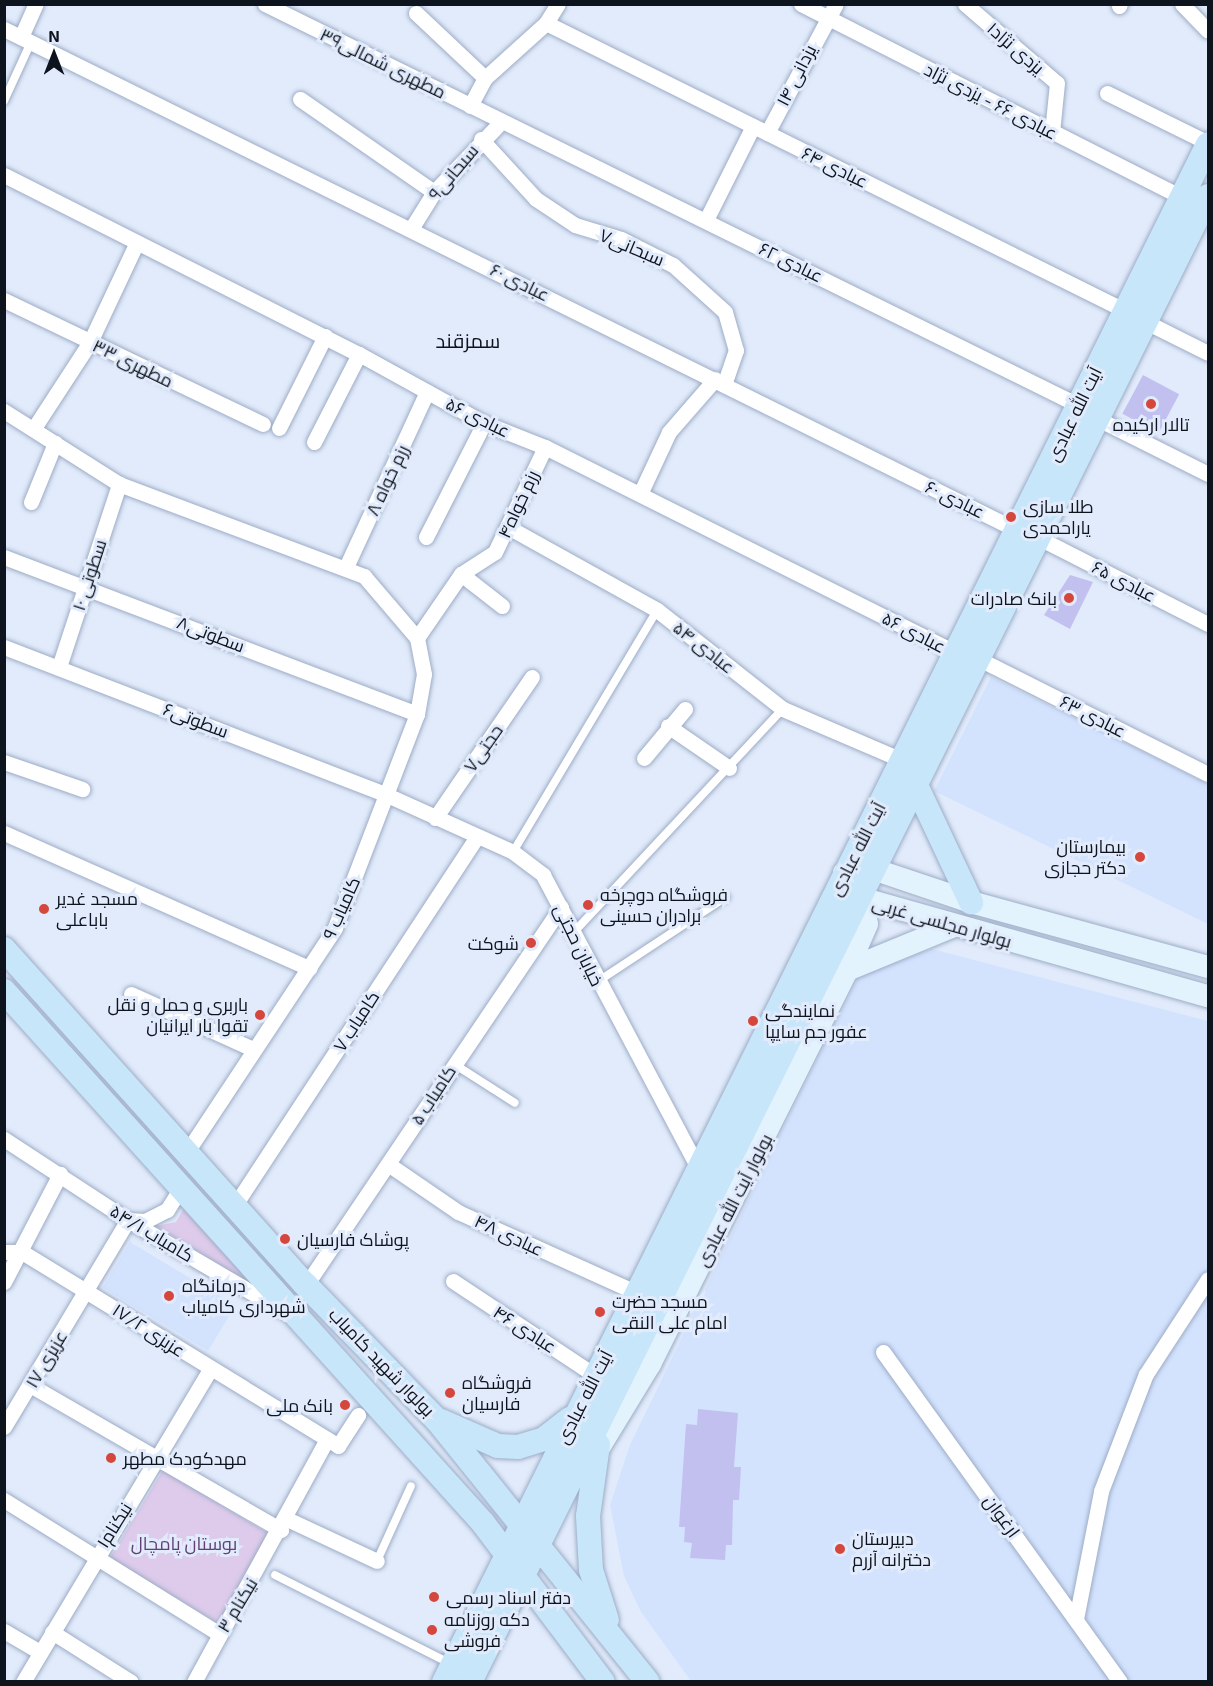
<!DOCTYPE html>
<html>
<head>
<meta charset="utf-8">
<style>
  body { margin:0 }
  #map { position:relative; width:1213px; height:1686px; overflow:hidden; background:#e1ebfb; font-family:"Exo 2",Cairo,sans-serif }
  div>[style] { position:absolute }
  .built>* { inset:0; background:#d3e3fe; transform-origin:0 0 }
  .green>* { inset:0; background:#decbeb; transform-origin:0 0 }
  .building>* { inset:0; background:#c2c0ef; transform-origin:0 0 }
  .roads { filter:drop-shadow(0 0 2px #9dacc6) drop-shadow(0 0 2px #9dacc6) }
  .service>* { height:8px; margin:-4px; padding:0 4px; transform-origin:4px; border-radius:4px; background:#fff }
  .minor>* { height:15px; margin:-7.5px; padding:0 7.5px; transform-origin:7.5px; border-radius:7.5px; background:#fff }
  .secondary>* { height:22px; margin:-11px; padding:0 11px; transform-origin:11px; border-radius:11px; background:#e3f3fd }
  .primary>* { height:24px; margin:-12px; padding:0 12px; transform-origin:12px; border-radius:12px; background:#c7e6fa }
  .dots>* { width:16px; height:16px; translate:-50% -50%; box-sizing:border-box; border:3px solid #e1ebfb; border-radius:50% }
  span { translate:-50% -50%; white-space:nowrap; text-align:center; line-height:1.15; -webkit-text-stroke:6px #e1ebfb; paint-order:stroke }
  .street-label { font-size:18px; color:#0e141d }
  .poi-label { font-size:18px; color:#0e141d }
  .left { translate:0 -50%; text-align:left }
  .right { translate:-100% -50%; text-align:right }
  .park-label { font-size:18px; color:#624076 }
  .neighbourhood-label { font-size:20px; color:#0e141d }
  .frame { position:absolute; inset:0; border:6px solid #0e141d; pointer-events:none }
  .north { position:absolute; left:24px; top:24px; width:60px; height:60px; -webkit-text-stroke:4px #e1ebfb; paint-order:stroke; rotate:0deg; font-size:16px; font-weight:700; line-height:24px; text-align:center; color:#0e141d }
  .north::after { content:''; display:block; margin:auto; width:21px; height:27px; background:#0e141d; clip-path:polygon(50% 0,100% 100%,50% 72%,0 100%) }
</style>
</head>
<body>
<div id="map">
  <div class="built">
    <div style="clip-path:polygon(991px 677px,1208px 784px,1208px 924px,934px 791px)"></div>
    <div style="clip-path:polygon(932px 949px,1208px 1021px,1208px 1681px,691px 1681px,641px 1612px,624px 1576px,610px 1505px,630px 1445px,801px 1091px,858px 978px,870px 967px)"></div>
    <div style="left:130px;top:1242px;width:123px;height:53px;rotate:31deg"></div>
  </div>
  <div class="green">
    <div style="clip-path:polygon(185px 1206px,256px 1287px,156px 1226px,176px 1222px)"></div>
    <div style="left:163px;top:1470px;width:126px;height:103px;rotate:31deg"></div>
  </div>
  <div class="building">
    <div style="left:1143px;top:375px;width:41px;height:44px;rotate:28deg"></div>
    <div style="clip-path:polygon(1070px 575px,1093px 582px,1070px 629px,1044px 615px)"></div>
    <div style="clip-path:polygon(698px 1409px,738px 1413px,734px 1467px,741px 1467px,739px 1500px,733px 1500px,732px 1545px,726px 1545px,725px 1560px,690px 1558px,692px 1543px,684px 1542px,685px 1527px,679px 1527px,686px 1424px,697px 1425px)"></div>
  </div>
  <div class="roads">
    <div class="service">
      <div style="left:4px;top:101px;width:65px;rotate:-65.4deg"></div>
      <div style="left:513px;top:852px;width:282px;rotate:-59.2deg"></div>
      <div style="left:574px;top:932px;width:306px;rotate:-46.9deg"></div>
      <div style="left:597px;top:982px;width:154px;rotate:-33.4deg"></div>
      <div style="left:454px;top:1064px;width:72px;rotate:32.6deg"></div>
      <div style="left:377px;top:1561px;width:82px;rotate:-65.6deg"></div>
      <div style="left:275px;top:1575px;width:197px;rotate:26.8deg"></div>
    </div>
    <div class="minor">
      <div style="left:265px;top:4px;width:907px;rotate:26.25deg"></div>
      <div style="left:801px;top:4px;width:426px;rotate:26.9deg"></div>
      <div style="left:965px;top:4px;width:121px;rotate:40.7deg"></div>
      <div style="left:1057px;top:83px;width:49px;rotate:95.8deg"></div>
      <div style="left:1182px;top:4px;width:37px;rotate:46deg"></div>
      <div style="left:1119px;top:6px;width:2px;rotate:-63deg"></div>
      <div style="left:416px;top:13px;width:95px;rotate:43.3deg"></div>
      <div style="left:546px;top:23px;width:645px;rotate:26.41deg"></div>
      <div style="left:4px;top:29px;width:1130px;rotate:26.32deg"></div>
      <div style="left:21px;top:37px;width:36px;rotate:-66deg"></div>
      <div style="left:1107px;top:93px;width:113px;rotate:26.3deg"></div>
      <div style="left:300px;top:99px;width:163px;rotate:34.8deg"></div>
      <div style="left:470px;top:106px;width:32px;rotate:-62deg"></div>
      <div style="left:485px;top:78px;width:82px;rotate:-42deg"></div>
      <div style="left:546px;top:23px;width:22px;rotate:-58deg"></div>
      <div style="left:767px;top:133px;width:146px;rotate:-61.9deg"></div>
      <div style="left:481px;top:139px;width:81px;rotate:47.5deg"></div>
      <div style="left:536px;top:199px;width:47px;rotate:33.7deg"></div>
      <div style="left:575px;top:225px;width:48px;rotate:16.9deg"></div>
      <div style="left:621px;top:239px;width:58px;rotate:26.6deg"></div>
      <div style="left:673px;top:265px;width:70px;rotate:42.1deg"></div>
      <div style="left:725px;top:312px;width:40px;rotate:74deg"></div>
      <div style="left:736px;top:350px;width:36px;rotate:109deg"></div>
      <div style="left:4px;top:175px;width:398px;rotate:26.8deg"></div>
      <div style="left:359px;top:354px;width:143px;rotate:28.9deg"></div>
      <div style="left:484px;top:423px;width:66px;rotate:21.5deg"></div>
      <div style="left:545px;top:447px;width:458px;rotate:26.6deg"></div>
      <div style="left:706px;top:220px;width:105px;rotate:-63.4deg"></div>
      <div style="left:411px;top:229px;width:44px;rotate:-58.1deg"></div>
      <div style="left:434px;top:192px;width:97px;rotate:-46.3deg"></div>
      <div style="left:4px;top:300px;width:287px;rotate:25.6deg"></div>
      <div style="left:1146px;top:322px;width:69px;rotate:26.6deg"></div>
      <div style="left:4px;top:411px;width:136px;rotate:32.4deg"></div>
      <div style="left:119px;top:484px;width:262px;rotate:20.6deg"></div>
      <div style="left:364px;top:576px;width:82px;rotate:49.5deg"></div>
      <div style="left:417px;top:638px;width:37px;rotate:79deg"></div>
      <div style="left:424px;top:674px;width:41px;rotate:99.9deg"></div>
      <div style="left:417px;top:714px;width:229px;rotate:111deg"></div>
      <div style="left:335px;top:928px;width:266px;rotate:123.5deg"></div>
      <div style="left:1098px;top:419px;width:123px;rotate:26.6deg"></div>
      <div style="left:34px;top:428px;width:103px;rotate:-56.9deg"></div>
      <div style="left:90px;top:342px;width:110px;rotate:-64.8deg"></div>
      <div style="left:279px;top:428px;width:103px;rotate:-63.4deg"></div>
      <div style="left:314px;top:442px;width:99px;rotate:-62.9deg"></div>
      <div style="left:640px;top:494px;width:68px;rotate:-64.9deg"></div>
      <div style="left:669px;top:432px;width:70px;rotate:-49deg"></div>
      <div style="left:31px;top:502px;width:64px;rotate:-67.9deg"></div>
      <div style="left:508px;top:527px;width:171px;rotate:29.1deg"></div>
      <div style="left:657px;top:610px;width:160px;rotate:38.2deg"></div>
      <div style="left:783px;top:709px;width:129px;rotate:23.2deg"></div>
      <div style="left:426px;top:537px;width:128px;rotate:-63deg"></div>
      <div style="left:1039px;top:538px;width:190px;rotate:27deg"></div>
      <div style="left:4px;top:557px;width:442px;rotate:20.8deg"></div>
      <div style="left:346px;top:567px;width:193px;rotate:-65.2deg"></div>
      <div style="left:461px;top:574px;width:52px;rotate:38deg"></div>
      <div style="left:417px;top:638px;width:78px;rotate:-55.5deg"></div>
      <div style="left:461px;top:574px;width:40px;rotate:-32.9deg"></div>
      <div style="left:495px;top:552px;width:116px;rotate:-64.5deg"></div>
      <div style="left:4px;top:647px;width:411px;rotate:21.1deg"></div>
      <div style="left:387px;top:795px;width:138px;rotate:24.3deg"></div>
      <div style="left:513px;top:852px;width:38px;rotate:37deg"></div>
      <div style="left:543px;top:875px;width:334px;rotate:62.1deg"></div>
      <div style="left:977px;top:658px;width:258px;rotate:26.7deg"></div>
      <div style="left:59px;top:667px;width:193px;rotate:-71.8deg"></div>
      <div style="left:668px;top:726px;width:74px;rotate:34.5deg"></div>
      <div style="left:644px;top:758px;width:64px;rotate:-50.1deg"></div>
      <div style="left:4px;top:762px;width:83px;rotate:19.1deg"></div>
      <div style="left:435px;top:818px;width:171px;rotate:-55.5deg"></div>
      <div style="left:4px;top:833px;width:334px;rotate:23.9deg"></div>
      <div style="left:131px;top:994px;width:134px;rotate:24.3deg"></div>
      <div style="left:4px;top:1139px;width:148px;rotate:33.2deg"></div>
      <div style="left:128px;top:1220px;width:182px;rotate:30.4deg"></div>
      <div style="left:388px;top:1164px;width:85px;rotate:34.4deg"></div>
      <div style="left:458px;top:1212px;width:196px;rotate:24.3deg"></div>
      <div style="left:235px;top:1205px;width:441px;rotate:-56.7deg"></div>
      <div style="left:128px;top:1220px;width:17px;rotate:3deg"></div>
      <div style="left:145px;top:1221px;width:25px;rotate:-27deg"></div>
      <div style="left:167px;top:1210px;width:19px;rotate:-58deg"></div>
      <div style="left:177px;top:1194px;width:13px;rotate:-94deg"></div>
      <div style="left:4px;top:1252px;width:18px"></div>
      <div style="left:22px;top:1252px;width:371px;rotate:31.5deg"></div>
      <div style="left:338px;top:1446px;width:37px;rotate:-57deg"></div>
      <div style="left:453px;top:1281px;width:172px;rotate:33.6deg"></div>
      <div style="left:4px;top:1282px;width:122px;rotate:-62.6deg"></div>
      <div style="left:306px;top:1285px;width:456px;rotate:-56deg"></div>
      <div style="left:883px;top:1352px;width:406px;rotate:54.3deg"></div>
      <div style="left:30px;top:1385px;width:290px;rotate:30deg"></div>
      <div style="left:4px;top:1427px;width:241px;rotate:-59.1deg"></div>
      <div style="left:4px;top:1500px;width:253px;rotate:31.9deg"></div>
      <div style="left:287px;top:1519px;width:99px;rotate:25deg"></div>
      <div style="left:1076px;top:1619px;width:130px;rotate:-78.9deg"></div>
      <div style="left:1101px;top:1491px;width:125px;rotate:-69deg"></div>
      <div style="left:1146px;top:1374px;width:113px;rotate:-56.9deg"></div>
      <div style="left:4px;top:1631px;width:42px;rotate:30.3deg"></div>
      <div style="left:52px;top:1632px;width:93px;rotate:32.3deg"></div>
      <div style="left:23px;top:1682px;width:364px;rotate:-59.1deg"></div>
      <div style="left:194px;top:1682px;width:277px;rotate:-61.3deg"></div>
    </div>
    <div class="secondary">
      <div style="left:1208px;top:967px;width:246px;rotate:-164.7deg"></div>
      <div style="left:971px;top:902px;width:100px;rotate:-161.4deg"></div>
      <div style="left:876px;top:870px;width:32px;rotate:175deg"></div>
      <div style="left:844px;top:873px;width:30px;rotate:56deg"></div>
      <div style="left:861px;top:898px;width:361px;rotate:15.8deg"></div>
      <div style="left:847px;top:970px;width:116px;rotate:-22.4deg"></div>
      <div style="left:591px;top:1461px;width:114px;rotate:-58.7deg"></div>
      <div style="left:650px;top:1364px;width:441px;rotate:-63.4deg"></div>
      <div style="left:847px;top:970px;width:50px;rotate:-66.5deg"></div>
      <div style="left:867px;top:924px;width:27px;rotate:-103deg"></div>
    </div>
    <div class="primary">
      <div style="left:915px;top:783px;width:132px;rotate:64.8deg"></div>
      <div style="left:4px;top:949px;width:452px;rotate:48.1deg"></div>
      <div style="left:306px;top:1285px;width:188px;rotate:45.9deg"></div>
      <div style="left:437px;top:1420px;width:336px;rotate:51.2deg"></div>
      <div style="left:4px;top:991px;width:716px;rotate:48deg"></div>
      <div style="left:483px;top:1523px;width:199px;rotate:53deg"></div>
      <div style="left:441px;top:1421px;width:62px;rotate:23.7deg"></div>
      <div style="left:498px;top:1446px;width:20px;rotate:3deg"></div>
      <div style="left:518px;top:1447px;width:27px;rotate:-17deg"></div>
      <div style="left:544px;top:1439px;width:33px;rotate:-38deg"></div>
      <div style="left:598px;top:1445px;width:72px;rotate:98deg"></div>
      <div style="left:588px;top:1516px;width:54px;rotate:86.8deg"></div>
      <div style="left:591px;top:1570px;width:52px;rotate:72.3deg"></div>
      <div style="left:444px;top:1682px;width:1717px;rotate:-63.58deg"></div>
      <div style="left:470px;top:1682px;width:1659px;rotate:-63.59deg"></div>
    </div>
  </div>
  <div class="dots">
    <div style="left:1151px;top:404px;background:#d5473c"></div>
    <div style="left:1011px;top:517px;background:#d5473c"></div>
    <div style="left:1069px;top:598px;background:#d5473c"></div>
    <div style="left:1140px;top:857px;background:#d5473c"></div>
    <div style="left:588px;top:905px;background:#d5473c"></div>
    <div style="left:44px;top:909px;background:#d5473c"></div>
    <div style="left:531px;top:943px;background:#d5473c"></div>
    <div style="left:260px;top:1015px;background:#d5473c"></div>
    <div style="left:753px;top:1021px;background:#d5473c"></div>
    <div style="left:285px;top:1239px;background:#d5473c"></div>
    <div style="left:169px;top:1296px;background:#d5473c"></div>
    <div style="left:600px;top:1312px;background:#d5473c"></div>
    <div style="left:450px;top:1393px;background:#d5473c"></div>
    <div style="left:345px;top:1405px;background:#d5473c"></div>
    <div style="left:111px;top:1458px;background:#d5473c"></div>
    <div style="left:840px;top:1549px;background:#d5473c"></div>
    <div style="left:434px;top:1597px;background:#d5473c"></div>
    <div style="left:432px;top:1630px;background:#d5473c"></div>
  </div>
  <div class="street-label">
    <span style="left:1016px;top:48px;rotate:41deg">یزدی نژاد۱</span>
    <span style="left:383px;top:63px;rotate:26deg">مطهری شمالی۳۹</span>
    <span style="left:796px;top:75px;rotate:-63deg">یزدانی ۱۴</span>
    <span style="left:991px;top:101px;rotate:27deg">عبادی ۶۶ - یزدی نژاد</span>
    <span style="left:835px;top:167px;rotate:26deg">عبادی ۶۴</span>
    <span style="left:453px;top:172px;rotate:-50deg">سبحانی۹</span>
    <span style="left:632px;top:247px;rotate:23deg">سبحانی۷</span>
    <span style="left:791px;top:262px;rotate:26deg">عبادی ۶۲</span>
    <span style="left:520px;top:282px;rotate:26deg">عبادی ۶۰</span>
    <span style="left:133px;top:363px;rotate:26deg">مطهری ۳۳</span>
    <span style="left:1074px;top:414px;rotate:-64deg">آیت الله عبادی</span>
    <span style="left:478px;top:417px;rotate:26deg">عبادی ۵۶</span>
    <span style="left:387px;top:480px;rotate:-65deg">رزم خواه ۸</span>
    <span style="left:955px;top:499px;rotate:26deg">عبادی ۶۰</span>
    <span style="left:518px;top:504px;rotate:-65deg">رزم خواه۴</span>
    <span style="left:89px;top:575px;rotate:-72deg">سطوتی ۱۰</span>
    <span style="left:1124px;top:581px;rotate:27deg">عبادی ۶۵</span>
    <span style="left:914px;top:632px;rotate:27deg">عبادی ۵۶</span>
    <span style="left:211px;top:634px;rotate:21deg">سطوتی۸</span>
    <span style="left:704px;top:647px;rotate:38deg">عبادی ۵۴</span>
    <span style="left:1093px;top:716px;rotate:27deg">عبادی ۶۳</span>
    <span style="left:196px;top:720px;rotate:21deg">سطوتی۶</span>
    <span style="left:483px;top:748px;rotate:-55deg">حجتی۷</span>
    <span style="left:857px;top:849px;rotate:-63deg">آیت الله عبادی</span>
    <span style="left:341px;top:908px;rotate:-66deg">کامیاب ۹</span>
    <span style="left:942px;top:922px;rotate:16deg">بولوار مجلسی غربی</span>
    <span style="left:579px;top:945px;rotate:64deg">خیابان حجتی</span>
    <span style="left:356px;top:1021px;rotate:-57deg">کامیاب ۷</span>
    <span style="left:433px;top:1095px;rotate:-57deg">کامیاب ۵</span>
    <span style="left:734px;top:1200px;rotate:-63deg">بولوار آیت الله عبادی</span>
    <span style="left:152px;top:1233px;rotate:31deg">کامیاب ۵۴/۱</span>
    <span style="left:509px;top:1235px;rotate:25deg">عبادی ۴۸</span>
    <span style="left:525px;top:1329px;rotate:33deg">عبادی ۴۶</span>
    <span style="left:149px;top:1330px;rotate:33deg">عزیزی ۱۷/۲</span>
    <span style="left:46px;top:1359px;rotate:-59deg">عزیزی ۱۷</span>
    <span style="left:382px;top:1362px;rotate:46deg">بولوار شهید کامیاب</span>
    <span style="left:584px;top:1397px;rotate:-63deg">آیت الله عبادی</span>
    <span style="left:1002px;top:1516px;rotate:54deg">ارغوان</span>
    <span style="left:114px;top:1525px;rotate:-58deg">نیکنام۱</span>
    <span style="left:237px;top:1605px;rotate:-59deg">نیکنام ۳</span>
  </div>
  <div class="poi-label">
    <span style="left:1151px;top:424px">تالار ارکیده</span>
    <span class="left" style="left:1023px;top:517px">طلا سازی<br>یاراحمدی</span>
    <span class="right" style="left:1057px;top:598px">بانک صادرات</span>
    <span class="right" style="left:1126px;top:857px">بیمارستان<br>دکتر حجازی</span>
    <span class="left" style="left:600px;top:905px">فروشگاه دوچرخه<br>برادران حسینی</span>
    <span class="left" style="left:56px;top:909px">مسجد غدیر<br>باباعلی</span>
    <span class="right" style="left:519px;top:943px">شوكت</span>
    <span class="right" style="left:248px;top:1015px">باربری و حمل و نقل<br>تقوا بار ایرانیان</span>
    <span class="left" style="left:765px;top:1021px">نمایندگی<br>عفور جم سایپا</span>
    <span class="left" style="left:297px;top:1239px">پوشاک فارسیان</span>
    <span class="left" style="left:182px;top:1296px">درمانگاه<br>شهرداری کامیاب</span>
    <span class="left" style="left:612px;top:1312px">مسجد حضرت<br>امام علی النقی</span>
    <span class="left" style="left:462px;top:1393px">فروشگاه<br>فارسیان</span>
    <span class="right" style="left:333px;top:1405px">بانک ملی</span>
    <span class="left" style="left:123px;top:1458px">مهدکودک مطهر</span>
    <span class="left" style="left:852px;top:1549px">دبیرستان<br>دخترانه آزرم</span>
    <span class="left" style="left:446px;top:1597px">دفتر اسناد رسمی</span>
    <span class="left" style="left:444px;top:1630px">دکه روزنامه<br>فروشی</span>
  </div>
  <div class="park-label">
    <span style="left:184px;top:1543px">بوستان پامچال</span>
  </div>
  <div class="neighbourhood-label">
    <span style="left:468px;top:340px">سمزقند</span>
  </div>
  <div class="frame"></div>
  <div class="north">N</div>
</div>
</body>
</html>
